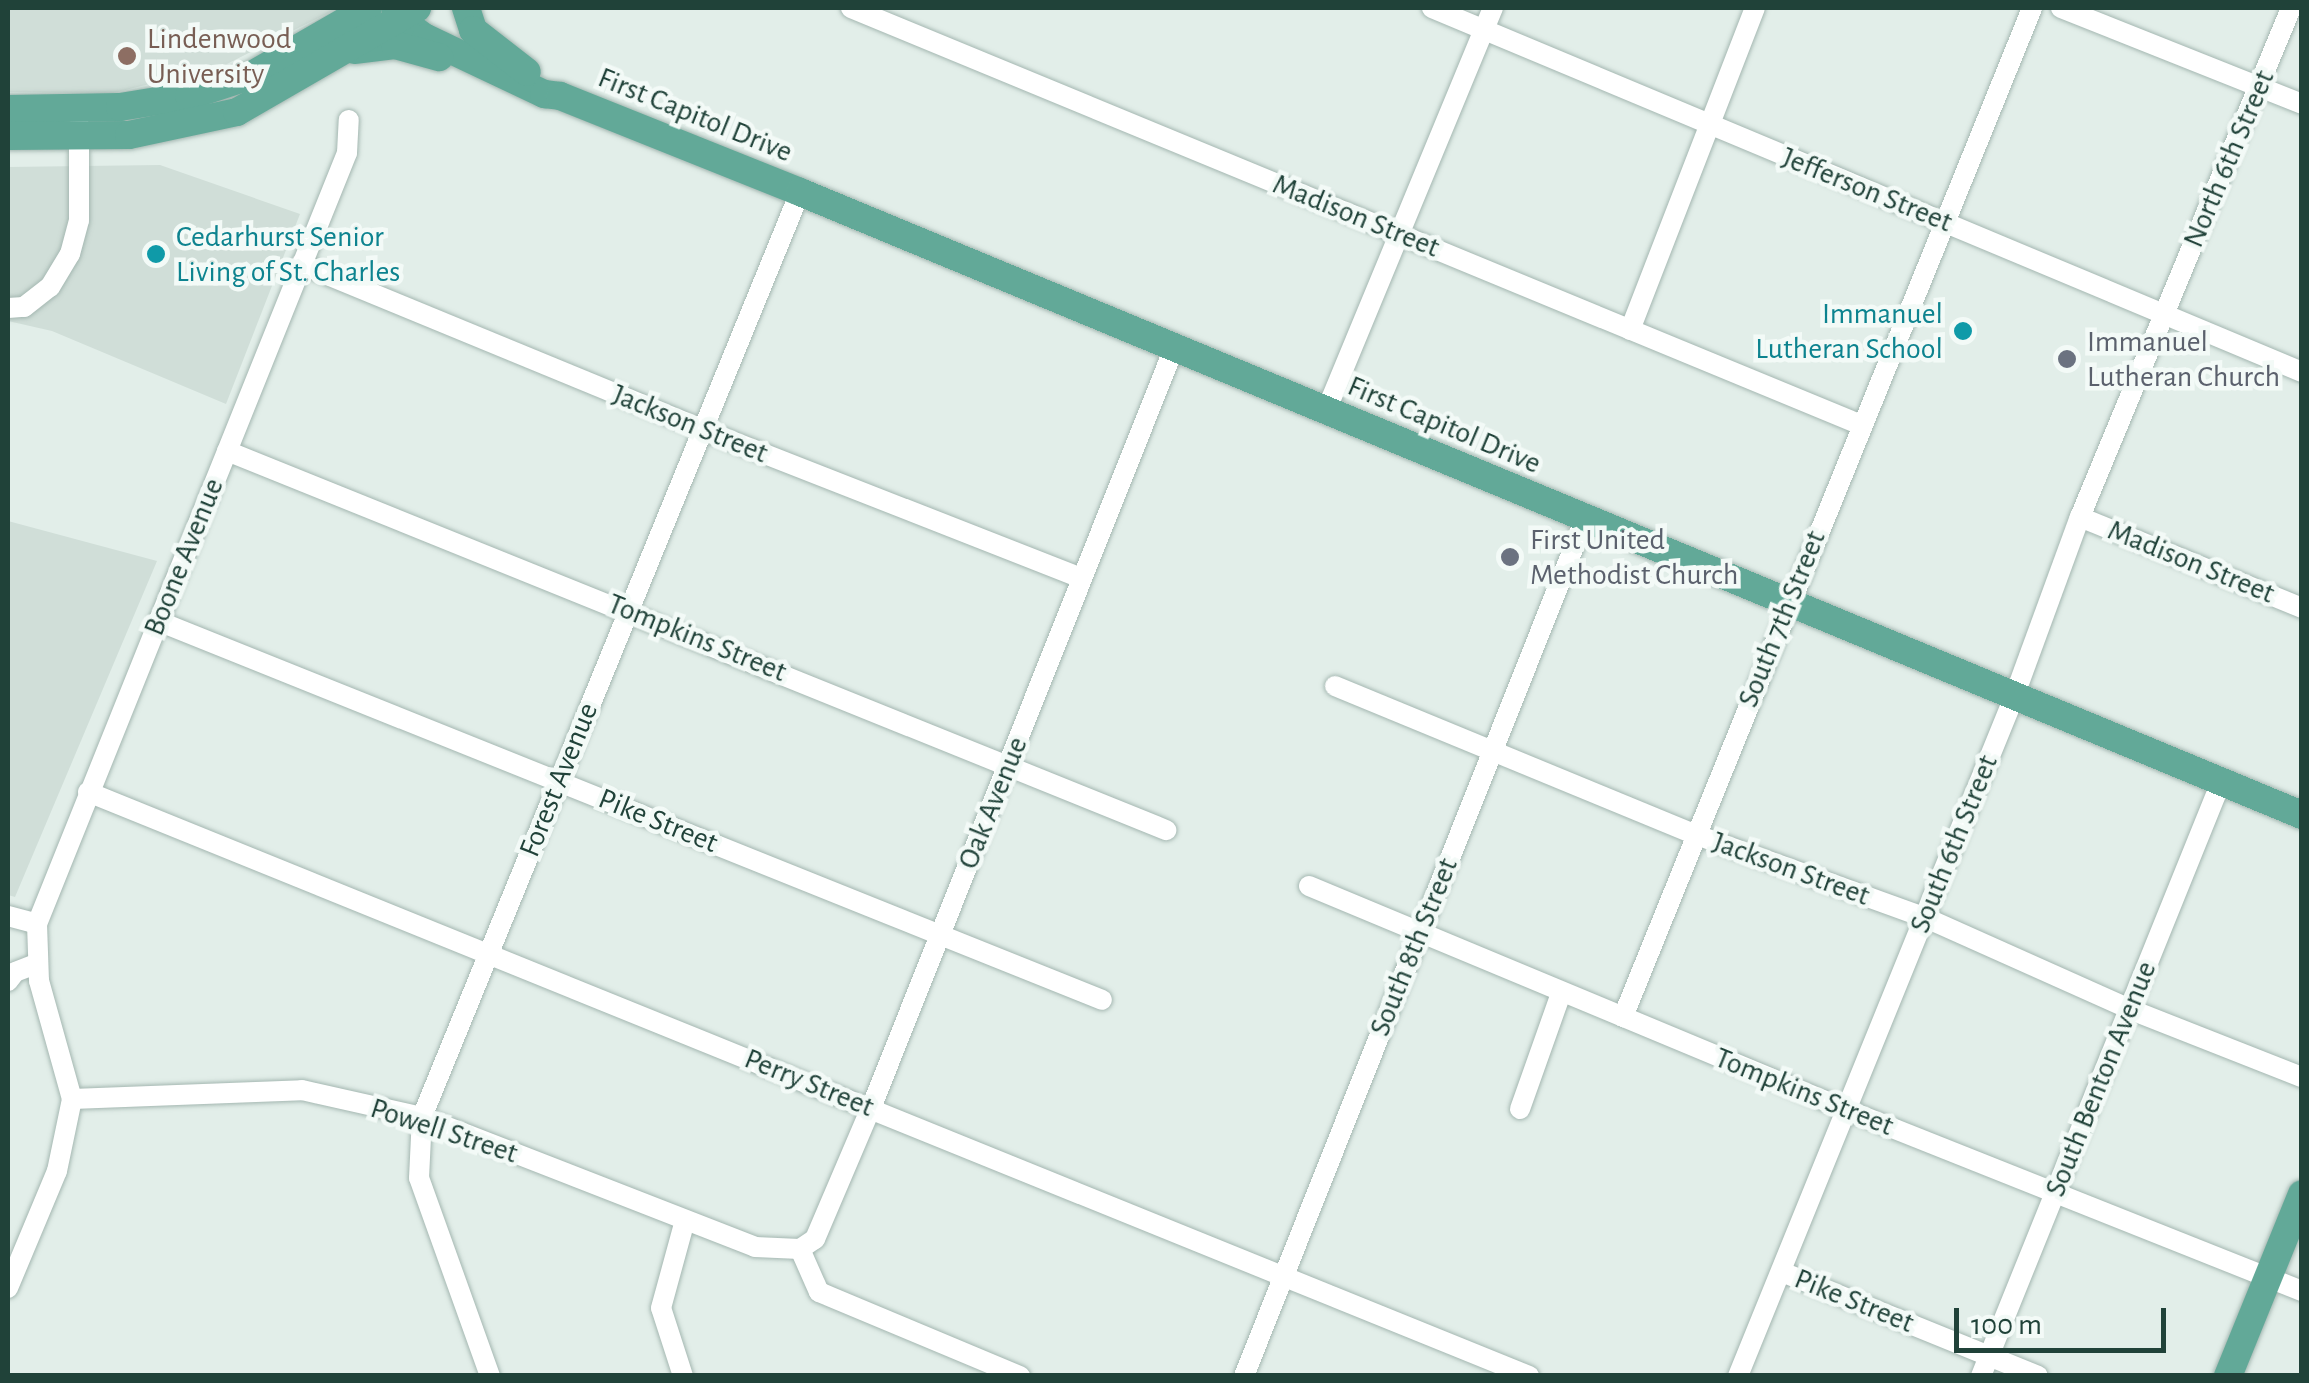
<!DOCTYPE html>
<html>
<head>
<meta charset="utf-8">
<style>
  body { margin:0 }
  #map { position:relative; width:2309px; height:1383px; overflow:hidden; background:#e2eee9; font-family:"Alegreya Sans",sans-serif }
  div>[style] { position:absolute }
  .built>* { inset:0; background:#d0ded8 }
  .roads { filter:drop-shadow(0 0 2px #a4b7b1) drop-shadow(0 0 2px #a4b7b1) }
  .minor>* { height:20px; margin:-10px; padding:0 10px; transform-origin:10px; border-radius:10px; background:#fff }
  .major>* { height:28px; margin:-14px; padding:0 14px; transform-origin:14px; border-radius:14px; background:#62a998 }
  .dots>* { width:28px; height:28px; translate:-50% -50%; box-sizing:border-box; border:5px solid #f3faf7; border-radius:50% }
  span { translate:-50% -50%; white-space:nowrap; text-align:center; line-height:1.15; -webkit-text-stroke:9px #f3faf7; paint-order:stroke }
  .education-label { font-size:30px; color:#785e54 }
  .left { translate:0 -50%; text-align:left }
  .street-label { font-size:30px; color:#204239 }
  .culture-label { font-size:30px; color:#0d838f }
  .right { translate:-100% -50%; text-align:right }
  .worship-label { font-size:30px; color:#5b616d }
  .frame { position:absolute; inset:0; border:10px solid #204239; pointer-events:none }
  .scale { position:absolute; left:1954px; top:1308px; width:212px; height:45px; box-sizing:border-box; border:5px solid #204239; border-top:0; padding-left:12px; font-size:30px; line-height:35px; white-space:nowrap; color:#204239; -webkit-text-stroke:8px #f3faf7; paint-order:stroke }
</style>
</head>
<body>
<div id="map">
  <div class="built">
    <div style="clip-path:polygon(8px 8px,338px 8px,223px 66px,113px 93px,8px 92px)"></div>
    <div style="clip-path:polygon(160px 165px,300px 214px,226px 404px,52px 331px,8px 321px,8px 167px)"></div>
    <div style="clip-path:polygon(8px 521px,157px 561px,15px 897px,8px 895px)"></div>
  </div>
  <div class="roads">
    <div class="minor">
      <div style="left:851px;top:8px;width:1093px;rotate:22.43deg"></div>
      <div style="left:1432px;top:8px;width:943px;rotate:22.7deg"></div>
      <div style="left:2061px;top:8px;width:259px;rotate:21.7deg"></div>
      <div style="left:301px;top:264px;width:433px;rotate:22.4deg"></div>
      <div style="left:701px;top:429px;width:408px;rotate:21.4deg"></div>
      <div style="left:8px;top:308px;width:16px;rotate:-4deg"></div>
      <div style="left:24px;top:307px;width:33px;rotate:-38deg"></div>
      <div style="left:50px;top:287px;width:39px;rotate:-59deg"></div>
      <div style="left:70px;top:254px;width:35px;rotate:-75deg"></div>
      <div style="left:79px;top:220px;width:95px;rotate:-90deg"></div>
      <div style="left:1630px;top:330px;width:345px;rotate:-68.8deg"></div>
      <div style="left:1326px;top:411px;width:436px;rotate:-67.5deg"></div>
      <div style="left:227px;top:451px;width:1013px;rotate:21.98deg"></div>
      <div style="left:2080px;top:517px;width:240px;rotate:22.3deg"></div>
      <div style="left:158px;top:621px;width:1017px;rotate:21.87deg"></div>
      <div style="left:1335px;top:686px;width:388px;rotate:22.4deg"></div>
      <div style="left:1694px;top:834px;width:247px;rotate:19.9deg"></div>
      <div style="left:1926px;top:918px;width:222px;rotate:24.1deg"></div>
      <div style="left:2129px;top:1009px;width:186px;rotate:21.5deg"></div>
      <div style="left:88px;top:792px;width:1555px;rotate:22.06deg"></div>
      <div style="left:1309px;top:886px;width:583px;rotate:22.6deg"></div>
      <div style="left:1847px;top:1110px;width:490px;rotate:21.7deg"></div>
      <div style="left:8px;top:916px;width:30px;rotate:15deg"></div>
      <div style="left:8px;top:981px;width:11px;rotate:-52deg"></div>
      <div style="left:15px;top:972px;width:22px;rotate:-21deg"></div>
      <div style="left:1623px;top:1017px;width:1089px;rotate:-67.93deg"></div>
      <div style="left:72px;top:1099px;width:230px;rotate:-2.2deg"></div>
      <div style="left:302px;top:1090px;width:123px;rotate:12.7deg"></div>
      <div style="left:422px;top:1117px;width:357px;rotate:21.3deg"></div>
      <div style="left:755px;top:1247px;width:45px;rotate:2.5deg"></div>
      <div style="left:1520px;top:1109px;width:123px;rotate:-70.5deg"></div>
      <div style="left:800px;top:1249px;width:18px;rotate:-34deg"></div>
      <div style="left:815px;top:1239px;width:142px;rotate:-66.9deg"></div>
      <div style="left:871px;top:1108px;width:818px;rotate:-68.26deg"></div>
      <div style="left:800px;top:1249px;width:47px;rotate:66.2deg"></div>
      <div style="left:819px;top:1292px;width:218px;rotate:22.7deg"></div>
      <div style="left:1782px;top:1272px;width:276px;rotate:22.1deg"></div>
      <div style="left:8px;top:1288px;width:127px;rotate:-67.3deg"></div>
      <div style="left:57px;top:1171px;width:74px;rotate:-78.2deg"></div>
      <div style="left:72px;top:1099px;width:123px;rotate:-105.6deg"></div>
      <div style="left:39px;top:981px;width:57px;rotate:-92deg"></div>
      <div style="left:37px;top:924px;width:831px;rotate:-68.1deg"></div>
      <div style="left:347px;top:153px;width:33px;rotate:-87deg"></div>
      <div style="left:490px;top:1376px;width:210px;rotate:-109.7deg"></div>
      <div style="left:419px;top:1178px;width:61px;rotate:-87.2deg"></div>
      <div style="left:422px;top:1117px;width:999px;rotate:-67.77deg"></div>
      <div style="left:683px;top:1376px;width:71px;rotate:-107.9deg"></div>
      <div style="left:661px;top:1308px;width:91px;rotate:-74.7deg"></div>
      <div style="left:1244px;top:1376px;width:922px;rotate:-68.3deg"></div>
      <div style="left:1738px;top:1376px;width:733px;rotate:-67.88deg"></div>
      <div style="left:2014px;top:697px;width:192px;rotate:-69.9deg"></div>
      <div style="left:2080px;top:517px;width:551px;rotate:-67.48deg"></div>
      <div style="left:1981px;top:1376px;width:641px;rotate:-68deg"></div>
    </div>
    <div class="major">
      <div style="left:395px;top:8px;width:10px;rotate:73deg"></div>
      <div style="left:398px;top:18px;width:34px;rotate:36deg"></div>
      <div style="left:426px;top:38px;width:131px;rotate:25.4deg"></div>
      <div style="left:544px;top:94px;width:16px;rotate:7deg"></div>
      <div style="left:560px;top:96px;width:258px;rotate:21.8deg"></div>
      <div style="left:800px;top:192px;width:1626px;rotate:22.53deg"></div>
      <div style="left:466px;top:8px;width:23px;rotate:72deg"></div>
      <div style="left:473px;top:30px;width:68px;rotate:37.9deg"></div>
      <div style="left:354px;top:50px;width:41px;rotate:-7deg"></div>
      <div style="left:395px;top:45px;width:46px;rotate:15.3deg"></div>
      <div style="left:8px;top:109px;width:112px;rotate:-1deg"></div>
      <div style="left:120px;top:107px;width:70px;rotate:-9.1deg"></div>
      <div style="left:189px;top:96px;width:64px;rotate:-18.2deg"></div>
      <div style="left:250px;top:76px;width:136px;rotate:-30deg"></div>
      <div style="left:8px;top:136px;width:121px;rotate:-0.5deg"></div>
      <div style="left:129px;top:135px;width:110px;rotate:-12deg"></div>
      <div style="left:237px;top:112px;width:208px;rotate:-30deg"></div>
      <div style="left:2228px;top:1376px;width:196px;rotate:-67.9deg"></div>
    </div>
  </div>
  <div class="dots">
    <div style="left:127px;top:56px;background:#8d6e63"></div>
    <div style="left:156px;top:254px;background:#0f9aa8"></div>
    <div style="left:1963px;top:331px;background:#0f9aa8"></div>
    <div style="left:2067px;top:359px;background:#6b7280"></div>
    <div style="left:1510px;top:557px;background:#6b7280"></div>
  </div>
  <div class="education-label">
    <span class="left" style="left:147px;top:56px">Lindenwood<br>University</span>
  </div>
  <div class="street-label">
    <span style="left:695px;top:115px;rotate:22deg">First Capitol Drive</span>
    <span style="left:2229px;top:159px;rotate:-67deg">North 6th Street</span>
    <span style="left:1867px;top:190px;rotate:22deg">Jefferson Street</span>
    <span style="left:1356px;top:216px;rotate:22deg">Madison Street</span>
    <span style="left:690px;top:424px;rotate:22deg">Jackson Street</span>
    <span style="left:1444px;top:425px;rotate:23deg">First Capitol Drive</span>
    <span style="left:184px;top:557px;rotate:-68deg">Boone Avenue</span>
    <span style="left:2191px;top:562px;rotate:22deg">Madison Street</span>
    <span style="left:1782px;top:619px;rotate:-68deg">South 7th Street</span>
    <span style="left:697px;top:638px;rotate:22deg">Tompkins Street</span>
    <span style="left:559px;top:780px;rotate:-68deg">Forest Avenue</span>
    <span style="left:993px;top:803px;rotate:-68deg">Oak Avenue</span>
    <span style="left:658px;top:821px;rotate:22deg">Pike Street</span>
    <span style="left:1954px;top:844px;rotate:-68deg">South 6th Street</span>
    <span style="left:1791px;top:869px;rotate:20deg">Jackson Street</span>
    <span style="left:1414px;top:947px;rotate:-68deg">South 8th Street</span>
    <span style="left:2101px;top:1079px;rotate:-68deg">South Benton Avenue</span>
    <span style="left:809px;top:1083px;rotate:22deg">Perry Street</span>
    <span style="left:1804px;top:1092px;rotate:22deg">Tompkins Street</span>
    <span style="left:444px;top:1131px;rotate:18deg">Powell Street</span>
    <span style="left:1854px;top:1301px;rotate:22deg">Pike Street</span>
  </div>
  <div class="culture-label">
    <span class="left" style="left:176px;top:254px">Cedarhurst Senior<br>Living of St. Charles</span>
    <span class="right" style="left:1943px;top:331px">Immanuel<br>Lutheran School</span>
  </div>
  <div class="worship-label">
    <span class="left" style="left:2087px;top:359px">Immanuel<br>Lutheran Church</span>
    <span class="left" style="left:1530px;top:557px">First United<br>Methodist Church</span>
  </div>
  <div class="frame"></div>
  <div class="scale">100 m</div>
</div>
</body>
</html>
